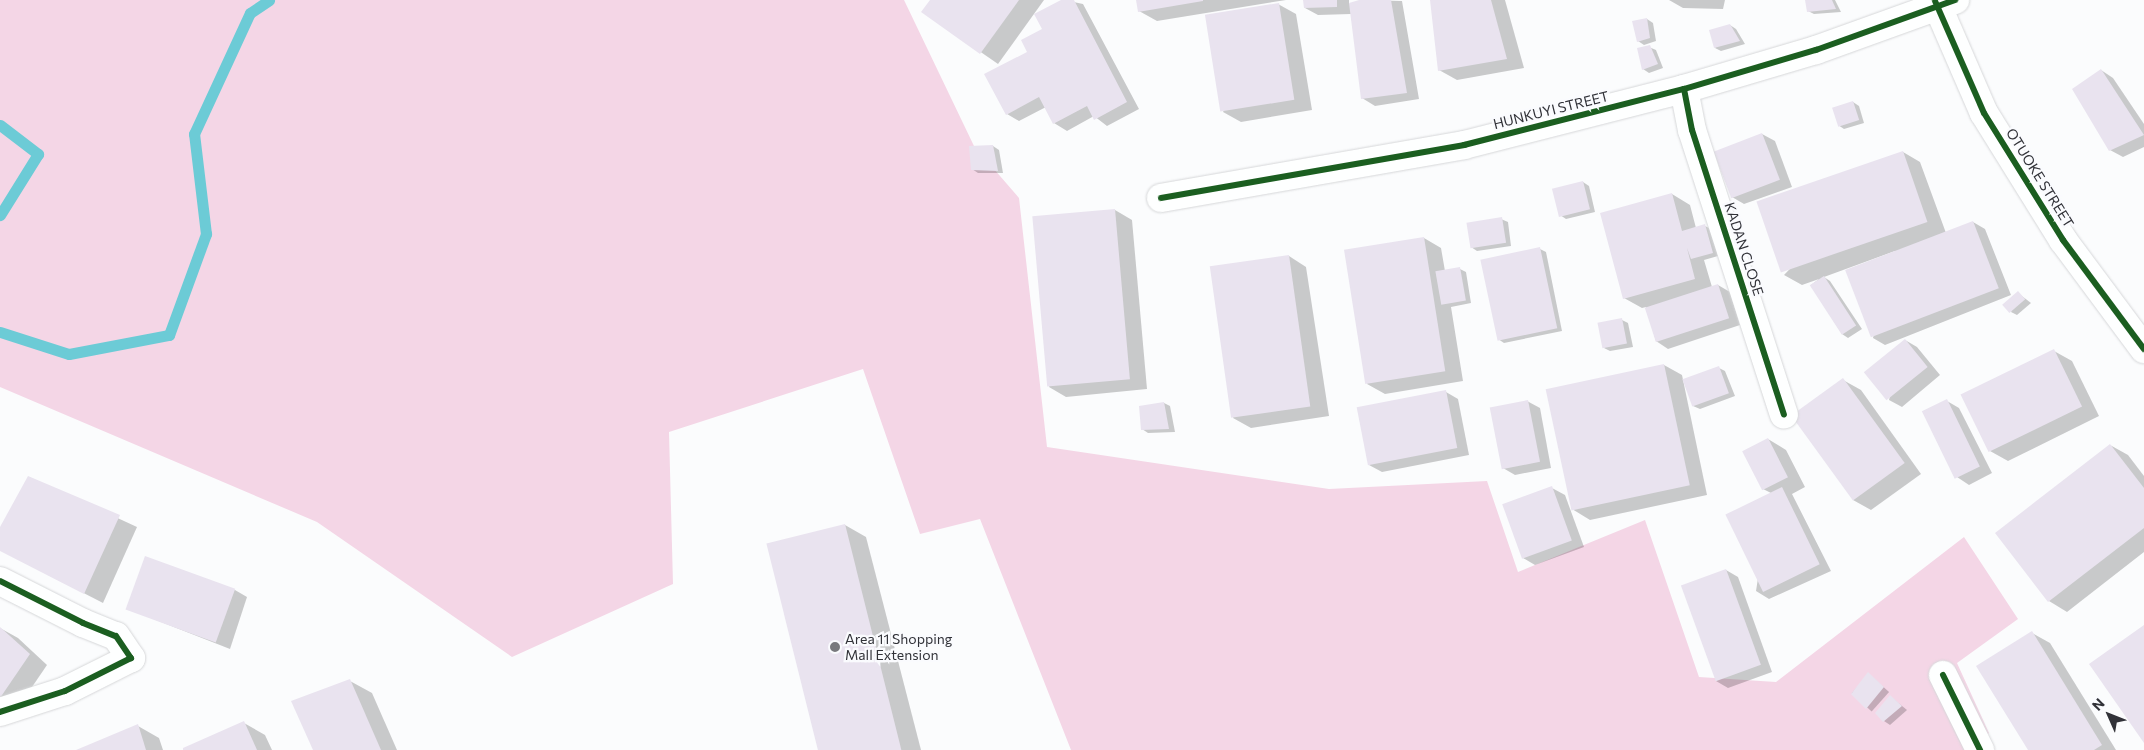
<!DOCTYPE html>
<html>
<head>
<meta charset="utf-8">
<style>
  body { margin:0 }
  #map { position:relative; width:2144px; height:750px; overflow:hidden; background:#fbfcfd; font-family:Commissioner,sans-serif }
  div>[style] { position:absolute }
  .green>* { inset:0; background:#f4d6e6 }
  .shadow>* { inset:0; background:#0003; transform-origin:0 0 }
  .stream>* { height:11px; margin:-5.5px; padding:0 5.5px; transform-origin:5.5px; border-radius:5.5px; background:#6ccbd6 }
  .building>* { inset:0; background:#e9e3ef; transform-origin:0 0 }
  .roads { filter:drop-shadow(0 0 1px #d6d7d9) drop-shadow(0 0 1px #d6d7d9) }
  .minor>* { height:28px; margin:-14px; padding:0 14px; transform-origin:14px; border-radius:14px; background:#feffff }
  .cycleway>* { height:6px; margin:-3px; padding:0 3px; transform-origin:3px; border-radius:3px; background:#1b5e20 }
  .dots>* { width:14px; height:14px; translate:-50% -50%; box-sizing:border-box; border:2px solid #fafbfe; border-radius:50% }
  span { translate:-50% -50%; white-space:nowrap; text-align:center; line-height:1.15; -webkit-text-stroke:4.5px #fafbfe; paint-order:stroke }
  .street-label { font-size:14px; color:#313238 }
  .poi-label { font-size:14px; color:#313238 }
  .left { translate:0 -50%; text-align:left }
  .north { position:absolute; left:2084px; top:690px; width:50px; height:50px; -webkit-text-stroke:4px #fafbfe; paint-order:stroke; rotate:314deg; font-size:14px; font-weight:700; line-height:20px; text-align:center; color:#313238 }
  .north::after { content:''; display:block; margin:auto; width:18px; height:22px; background:#313238; clip-path:polygon(50% 0,100% 100%,50% 72%,0 100%) }
</style>
</head>
<body>
<div id="map">
  <div class="green">
    <div style="clip-path:polygon(0 0,904px 0,974px 146px,1019px 198px,1047px 447px,1329px 489px,1487px 481px,1518px 572px,1645px 520px,1699px 677px,1776px 682px,1964px 537px,2018px 619px,1957px 663px,1989px 733px,1973px 750px,1071px 750px,980px 519px,920px 534px,863px 369px,669px 432px,673px 584px,512px 657px,317px 522px,0 387px)"></div>
  </div>
  <div class="shadow">
    <div style="clip-path:polygon(931px 0,1044px 0,998px 64px,923px 12px)"></div>
    <div style="clip-path:polygon(1064px 0,1083px 4px,1139px 109px,1107px 126px,1094px 116px,1067px 131px,1054px 123px,1046px 107px,1019px 121px,1007px 114px,1028px 52px)"></div>
    <div style="clip-path:polygon(1137px 0,1286px 0,1157px 21px,1139px 11px)"></div>
    <div style="clip-path:polygon(1304px 0,1349px 0,1349px 4px,1364px 0,1402px 1px,1419px 99px,1375px 106px,1362px 98px,1351px 14px,1318px 15px,1305px 8px)"></div>
    <div style="clip-path:polygon(1431px 0,1505px 0,1524px 68px,1457px 80px,1439px 70px)"></div>
    <div style="clip-path:polygon(1669px 0,1725px 0,1723px 9px,1683px 8px)"></div>
    <div style="clip-path:polygon(1806px 0,1835px 0,1841px 12px,1814px 14px,1808px 11px)"></div>
    <div style="clip-path:polygon(1278px 4px,1296px 14px,1312px 110px,1241px 122px,1223px 112px)"></div>
    <div style="clip-path:polygon(1647px 19px,1653px 23px,1656px 41px,1644px 45px,1638px 41px)"></div>
    <div style="clip-path:polygon(1730px 25px,1736px 29px,1745px 44px,1721px 51px,1715px 48px)"></div>
    <div style="clip-path:polygon(1649px 47px,1656px 50px,1663px 68px,1649px 73px,1643px 69px)"></div>
    <div style="clip-path:polygon(2101px 70px,2113px 78px,2144px 124px,2144px 147px,2123px 157px,2110px 150px)"></div>
    <div style="clip-path:polygon(1853px 102px,1859px 106px,1864px 123px,1844px 129px,1838px 125px)"></div>
    <div style="clip-path:polygon(1762px 134px,1775px 141px,1792px 187px,1744px 204px,1732px 197px)"></div>
    <div style="clip-path:polygon(993px 146px,999px 150px,1003px 173px,978px 173px,972px 169px)"></div>
    <div style="clip-path:polygon(1903px 152px,1920px 162px,1946px 233px,1973px 222px,1985px 229px,2011px 295px,1885px 345px,1873px 338px,1895px 251px,1824px 277px,1830px 281px,1862px 329px,1848px 338px,1842px 334px,1811px 285px,1819px 279px,1802px 285px,1784px 275px)"></div>
    <div style="clip-path:polygon(1583px 182px,1589px 186px,1595px 212px,1566px 219px,1560px 215px)"></div>
    <div style="clip-path:polygon(1672px 194px,1690px 205px,1696px 228px,1705px 226px,1711px 229px,1718px 256px,1704px 260px,1712px 287px,1718px 285px,1730px 292px,1740px 325px,1668px 349px,1656px 341px,1646px 307px,1642px 308px,1624px 298px)"></div>
    <div style="clip-path:polygon(1115px 210px,1132px 220px,1147px 389px,1066px 397px,1049px 387px)"></div>
    <div style="clip-path:polygon(1501px 219px,1508px 222px,1511px 246px,1477px 251px,1471px 247px)"></div>
    <div style="clip-path:polygon(1424px 238px,1441px 248px,1445px 271px,1460px 269px,1466px 272px,1471px 303px,1451px 307px,1463px 381px,1385px 394px,1367px 384px)"></div>
    <div style="clip-path:polygon(1540px 249px,1546px 252px,1562px 331px,1504px 343px,1498px 339px)"></div>
    <div style="clip-path:polygon(1289px 256px,1306px 267px,1329px 416px,1251px 428px,1233px 418px)"></div>
    <div style="clip-path:polygon(2018px 293px,2031px 303px,2017px 315px,2011px 312px)"></div>
    <div style="clip-path:polygon(1622px 320px,1628px 323px,1633px 347px,1610px 351px,1604px 348px)"></div>
    <div style="clip-path:polygon(1905px 340px,1917px 347px,1940px 375px,1902px 407px,1889px 400px)"></div>
    <div style="clip-path:polygon(2054px 351px,2072px 361px,2099px 416px,2008px 461px,1990px 451px)"></div>
    <div style="clip-path:polygon(1664px 365px,1682px 375px,1707px 495px,1590px 520px,1572px 509px)"></div>
    <div style="clip-path:polygon(1719px 368px,1725px 371px,1735px 396px,1700px 409px,1693px 406px)"></div>
    <div style="clip-path:polygon(1843px 380px,1861px 390px,1921px 474px,1871px 510px,1853px 500px)"></div>
    <div style="clip-path:polygon(1446px 392px,1458px 399px,1469px 455px,1382px 472px,1369px 465px)"></div>
    <div style="clip-path:polygon(1527px 401px,1540px 408px,1551px 468px,1515px 475px,1503px 468px)"></div>
    <div style="clip-path:polygon(1947px 401px,1959px 408px,1992px 473px,1969px 485px,1957px 477px)"></div>
    <div style="clip-path:polygon(1164px 403px,1170px 406px,1175px 432px,1148px 433px,1142px 429px)"></div>
    <div style="clip-path:polygon(1768px 439px,1786px 450px,1805px 487px,1792px 494px,1831px 571px,1769px 599px,1756px 591px,1771px 493px,1763px 489px)"></div>
    <div style="clip-path:polygon(2110px 445px,2128px 455px,2144px 476px,2144px 552px,2067px 612px,2049px 601px,1997px 533px)"></div>
    <div style="clip-path:polygon(29px 477px,137px 527px,103px 603px,0 550px,0 530px)"></div>
    <div style="clip-path:polygon(1552px 488px,1565px 495px,1584px 547px,1535px 565px,1523px 558px)"></div>
    <div style="clip-path:polygon(845px 525px,866px 537px,921px 750px,820px 750px)"></div>
    <div style="clip-path:polygon(1726px 570px,1738px 577px,1772px 672px,1728px 688px,1716px 681px)"></div>
    <div style="clip-path:polygon(235px 590px,247px 597px,230px 649px,128px 609px)"></div>
    <div style="clip-path:polygon(0 628px,18px 638px,47px 665px,15px 712px,0 703px)"></div>
    <div style="clip-path:polygon(2032px 633px,2050px 643px,2116px 750px,2029px 750px)"></div>
    <div style="left:1869px;top:674px;width:27px;height:26px;rotate:42deg"></div>
    <div style="clip-path:polygon(350px 681px,372px 693px,397px 750px,314px 750px)"></div>
    <div style="clip-path:polygon(1891px 697px,1907px 710px,1890px 725px,1884px 721px)"></div>
    <div style="clip-path:polygon(244px 723px,265px 735px,272px 750px,185px 750px)"></div>
    <div style="clip-path:polygon(138px 726px,159px 738px,163px 750px,79px 750px)"></div>
  </div>
  <div class="stream">
    <div style="left:0;top:125px;width:48px;rotate:37.3deg"></div>
    <div style="left:38px;top:154px;width:72px;rotate:121.9deg"></div>
    <div style="left:0;top:332px;width:72px;rotate:17.7deg"></div>
    <div style="left:69px;top:354px;width:102px;rotate:-10.8deg"></div>
    <div style="left:169px;top:335px;width:108px;rotate:-69.9deg"></div>
    <div style="left:206px;top:234px;width:101px;rotate:-96.8deg"></div>
    <div style="left:194px;top:134px;width:133px;rotate:-65.2deg"></div>
    <div style="left:250px;top:13px;width:23px;rotate:-34deg"></div>
  </div>
  <div class="building">
    <div style="clip-path:polygon(930px 0,1019px 0,980px 54px,921px 12px)"></div>
    <div style="clip-path:polygon(1061px 0,1074px 0,1127px 102px,1094px 120px,1087px 106px,1053px 124px,1039px 97px,1006px 115px,984px 74px,1027px 52px,1021px 40px,1042px 29px,1034px 14px)"></div>
    <div style="clip-path:polygon(1136px 0,1203px 0,1203px 1px,1138px 12px)"></div>
    <div style="clip-path:polygon(1303px 0,1337px 0,1337px 7px,1304px 8px)"></div>
    <div style="clip-path:polygon(1359px 0,1391px 0,1407px 93px,1361px 99px,1349px 3px)"></div>
    <div style="clip-path:polygon(1430px 0,1491px 0,1507px 59px,1438px 71px)"></div>
    <div style="clip-path:polygon(1805px 0,1832px 0,1836px 9px,1807px 12px)"></div>
    <div style="left:1279px;top:3px;width:98px;height:75px;rotate:81deg"></div>
    <div style="clip-path:polygon(1647px 18px,1650px 38px,1637px 42px,1632px 21px)"></div>
    <div style="clip-path:polygon(1730px 24px,1740px 41px,1714px 48px,1709px 30px)"></div>
    <div style="clip-path:polygon(1650px 45px,1658px 64px,1642px 70px,1637px 48px)"></div>
    <div style="clip-path:polygon(2101px 69px,2144px 135px,2109px 151px,2072px 89px)"></div>
    <div style="left:1853px;top:101px;width:20px;height:22px;rotate:72deg"></div>
    <div style="left:1762px;top:133px;width:50px;height:52px;rotate:69deg"></div>
    <div style="clip-path:polygon(993px 145px,998px 171px,971px 170px,969px 146px)"></div>
    <div style="left:1903px;top:151px;width:75px;height:155px;rotate:71deg"></div>
    <div style="left:1583px;top:181px;width:29px;height:32px;rotate:76deg"></div>
    <div style="clip-path:polygon(1672px 193px,1682px 231px,1705px 224px,1713px 253px,1691px 259px,1687px 248px,1695px 279px,1623px 299px,1600px 213px)"></div>
    <div style="left:1115px;top:209px;width:171px;height:83px;rotate:85deg"></div>
    <div style="left:1502px;top:217px;width:26px;height:36px;rotate:81deg"></div>
    <div style="left:1973px;top:221px;width:72px;height:137px;rotate:69deg"></div>
    <div style="left:1424px;top:237px;width:136px;height:81px;rotate:81deg"></div>
    <div style="left:1540px;top:247px;width:83px;height:61px;rotate:78deg"></div>
    <div style="left:1289px;top:255px;width:153px;height:80px;rotate:82deg"></div>
    <div style="left:1460px;top:267px;width:34px;height:25px;rotate:80deg"></div>
    <div style="left:1824px;top:276px;width:59px;height:17px;rotate:57deg"></div>
    <div style="left:1718px;top:284px;width:36px;height:77px;rotate:72deg"></div>
    <div style="left:2018px;top:291px;width:11px;height:21px;rotate:49deg"></div>
    <div style="left:1622px;top:318px;width:26px;height:25px;rotate:79deg"></div>
    <div style="left:1905px;top:339px;width:36px;height:53px;rotate:51deg"></div>
    <div style="left:2054px;top:349px;width:64px;height:104px;rotate:64deg"></div>
    <div style="left:1664px;top:364px;width:124px;height:121px;rotate:78deg"></div>
    <div style="left:1719px;top:366px;width:29px;height:39px;rotate:70deg"></div>
    <div style="left:1843px;top:378px;width:105px;height:64px;rotate:54deg"></div>
    <div style="left:1446px;top:390px;width:59px;height:91px;rotate:79deg"></div>
    <div style="left:1947px;top:399px;width:75px;height:28px;rotate:64deg"></div>
    <div style="left:1528px;top:400px;width:63px;height:39px;rotate:79deg"></div>
    <div style="clip-path:polygon(1164px 402px,1169px 429px,1141px 430px,1139px 406px)"></div>
    <div style="left:1768px;top:438px;width:44px;height:29px;rotate:63deg"></div>
    <div style="clip-path:polygon(2110px 444px,2144px 488px,2144px 528px,2048px 602px,1995px 533px)"></div>
    <div style="clip-path:polygon(28px 476px,120px 515px,84px 594px,0 551px,0 527px)"></div>
    <div style="left:1552px;top:486px;width:58px;height:53px;rotate:70deg"></div>
    <div style="left:1782px;top:487px;width:86px;height:63px;rotate:64deg"></div>
    <div style="left:845px;top:524px;width:233px;height:81px;rotate:76deg"></div>
    <div style="left:145px;top:556px;width:96px;height:57px;rotate:20deg"></div>
    <div style="left:1726px;top:569px;width:102px;height:48px;rotate:70deg"></div>
    <div style="clip-path:polygon(2144px 625px,2144px 743px,2089px 664px)"></div>
    <div style="clip-path:polygon(0 627px,30px 654px,0 698px)"></div>
    <div style="clip-path:polygon(2032px 631px,2102px 745px,2094px 750px,2028px 750px,1976px 666px)"></div>
    <div style="clip-path:polygon(1868px 672px,1884px 687px,1866px 709px,1851px 694px)"></div>
    <div style="clip-path:polygon(350px 679px,381px 750px,313px 750px,291px 701px)"></div>
    <div style="clip-path:polygon(1890px 695px,1902px 706px,1883px 722px,1875px 713px)"></div>
    <div style="clip-path:polygon(244px 721px,257px 750px,183px 750px,183px 748px)"></div>
    <div style="clip-path:polygon(138px 724px,146px 750px,76px 750px)"></div>
  </div>
  <div class="roads">
    <div class="minor">
      <div style="left:1935px;top:0;width:123px;rotate:66.6deg"></div>
      <div style="left:1984px;top:113px;width:150px;rotate:58.1deg"></div>
      <div style="left:2063px;top:240px;width:136px;rotate:53.4deg"></div>
      <div style="left:1684px;top:89px;width:42px;rotate:79deg"></div>
      <div style="left:1692px;top:130px;width:299px;rotate:72.1deg"></div>
      <div style="left:1161px;top:198px;width:308px;rotate:-9.9deg"></div>
      <div style="left:1464px;top:145px;width:227px;rotate:-14.3deg"></div>
      <div style="left:1684px;top:89px;width:138px;rotate:-16.5deg"></div>
      <div style="left:1816px;top:50px;width:148px;rotate:-19.8deg"></div>
      <div style="left:0;top:581px;width:93px;rotate:26.8deg"></div>
      <div style="left:83px;top:623px;width:35px;rotate:22deg"></div>
      <div style="left:116px;top:636px;width:27px;rotate:56deg"></div>
      <div style="left:131px;top:658px;width:74px;rotate:153.4deg"></div>
      <div style="left:65px;top:691px;width:68px;rotate:162.1deg"></div>
      <div style="left:1943px;top:675px;width:84px;rotate:63.7deg"></div>
    </div>
  </div>
  <div class="cycleway">
    <div style="left:1935px;top:1px;width:122px;rotate:66.4deg"></div>
    <div style="left:1984px;top:113px;width:150px;rotate:58.1deg"></div>
    <div style="left:2063px;top:240px;width:136px;rotate:53.4deg"></div>
    <div style="left:1684px;top:89px;width:42px;rotate:79deg"></div>
    <div style="left:1692px;top:130px;width:299px;rotate:72.1deg"></div>
    <div style="left:1161px;top:198px;width:308px;rotate:-9.9deg"></div>
    <div style="left:1464px;top:145px;width:227px;rotate:-14.3deg"></div>
    <div style="left:1684px;top:89px;width:138px;rotate:-16.5deg"></div>
    <div style="left:1816px;top:50px;width:148px;rotate:-19.8deg"></div>
    <div style="left:0;top:581px;width:93px;rotate:26.8deg"></div>
    <div style="left:83px;top:623px;width:35px;rotate:22deg"></div>
    <div style="left:116px;top:636px;width:27px;rotate:56deg"></div>
    <div style="left:131px;top:658px;width:74px;rotate:153.4deg"></div>
    <div style="left:65px;top:691px;width:68px;rotate:162.1deg"></div>
    <div style="left:1943px;top:675px;width:84px;rotate:63.7deg"></div>
  </div>
  <div class="dots">
    <div style="left:835px;top:647px;background:#78797d"></div>
  </div>
  <div class="street-label">
    <span style="left:1551px;top:110px;rotate:-14deg">HUNKUYI STREET</span>
    <span style="left:2040px;top:178px;rotate:58deg">OTUOKE STREET</span>
    <span style="left:1744px;top:249px;rotate:72deg">KADAN CLOSE</span>
  </div>
  <div class="poi-label">
    <span class="left" style="left:845px;top:647px">Area 11 Shopping<br>Mall Extension</span>
  </div>
  <div class="north">N</div>
</div>
</body>
</html>
